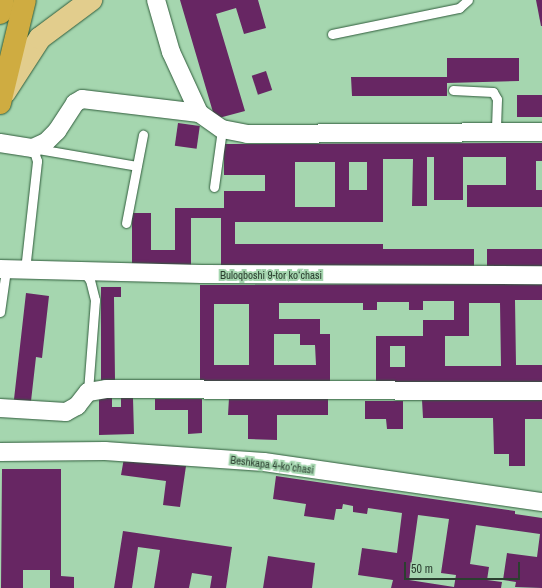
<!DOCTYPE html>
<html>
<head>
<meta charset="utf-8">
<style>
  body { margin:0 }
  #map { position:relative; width:542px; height:588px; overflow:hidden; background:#a5d6af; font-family:"Archivo Narrow",sans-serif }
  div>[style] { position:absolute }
  .building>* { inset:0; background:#672663; transform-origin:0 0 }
  .roads { filter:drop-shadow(0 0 1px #2f5c3b) drop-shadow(0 0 1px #2f5c3b) }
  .lane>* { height:9px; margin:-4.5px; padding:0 4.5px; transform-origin:4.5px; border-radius:4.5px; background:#fff }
  .street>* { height:18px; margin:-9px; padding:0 9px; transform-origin:9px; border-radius:9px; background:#fff }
  .primary>* { height:22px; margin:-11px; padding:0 11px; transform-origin:11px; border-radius:11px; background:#e2cd8d }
  .highway>* { height:22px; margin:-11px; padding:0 11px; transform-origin:11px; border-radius:11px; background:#cfac41 }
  span { translate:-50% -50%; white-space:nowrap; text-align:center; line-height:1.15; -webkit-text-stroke:4px #a5d6af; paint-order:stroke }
  .street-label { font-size:11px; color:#2b3f30 }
  .scale { position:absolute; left:404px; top:562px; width:116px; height:18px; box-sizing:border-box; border:2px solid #2b3f30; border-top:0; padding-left:5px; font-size:12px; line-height:14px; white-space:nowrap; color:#2b3f30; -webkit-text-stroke:3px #a5d6af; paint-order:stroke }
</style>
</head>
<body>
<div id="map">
  <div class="building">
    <div style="clip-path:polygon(180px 0,258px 0,266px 28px,244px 34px,236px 8px,216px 14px,245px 111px,215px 119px)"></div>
    <div style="clip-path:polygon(536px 0,542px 0,542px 26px,541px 26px)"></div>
    <div style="clip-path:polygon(447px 58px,519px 58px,519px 81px,447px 83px,447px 96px,352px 96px,351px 77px,447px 77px)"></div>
    <div style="left:266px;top:71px;width:20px;height:15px;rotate:72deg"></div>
    <div style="left:517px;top:95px;width:25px;height:22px"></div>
    <div style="left:178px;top:123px;width:22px;height:23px;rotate:8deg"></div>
    <div style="clip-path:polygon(evenodd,542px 143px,542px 161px,536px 161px,536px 190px,542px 190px,542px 207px,467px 207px,467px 185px,506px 185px,506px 157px,463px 157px,463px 200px,434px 200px,434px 157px,427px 157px,427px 206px,412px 206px,413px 159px,383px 159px,383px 222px,235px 222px,235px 244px,383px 244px,383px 249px,474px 249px,474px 266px,221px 267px,221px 218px,191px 218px,191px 267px,132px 267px,132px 213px,151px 213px,151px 250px,175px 250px,175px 208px,224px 208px,224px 191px,265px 191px,265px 175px,224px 175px,224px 144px,542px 143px,295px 162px,335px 162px,335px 207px,295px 207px,295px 162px,542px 143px,349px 162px,367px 162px,367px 190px,349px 190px,349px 162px)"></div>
    <div style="left:487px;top:249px;width:55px;height:18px"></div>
    <div style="clip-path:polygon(evenodd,542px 284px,542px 300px,515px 300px,516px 365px,542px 365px,542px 384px,376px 384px,376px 336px,423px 336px,423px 320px,454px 320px,454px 301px,423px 301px,423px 310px,409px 310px,409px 302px,377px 302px,377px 310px,363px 310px,363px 303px,279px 303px,279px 319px,320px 319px,320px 334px,330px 334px,330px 383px,200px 383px,200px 285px,542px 284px,469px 303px,500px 303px,501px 366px,445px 366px,445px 336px,469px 336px,469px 303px,542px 284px,214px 304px,249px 304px,249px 365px,214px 365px,214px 304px,542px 284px,274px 334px,300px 334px,300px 345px,315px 345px,316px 365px,274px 365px,274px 334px,542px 284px,390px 346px,405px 346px,405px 367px,390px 367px,390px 346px)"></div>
    <div style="clip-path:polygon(101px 287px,121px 287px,121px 297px,114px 297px,115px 380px,101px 380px)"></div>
    <div style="clip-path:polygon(26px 293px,49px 296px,42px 358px,36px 357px,30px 410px,13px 408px)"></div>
    <div style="clip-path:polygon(99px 398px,112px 398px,112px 407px,121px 407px,121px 398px,133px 398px,134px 434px,99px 435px)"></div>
    <div style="clip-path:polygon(229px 398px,328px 398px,328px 415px,277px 415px,277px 440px,248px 439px,248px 415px,228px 415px)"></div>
    <div style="clip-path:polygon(155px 399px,202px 399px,202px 433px,188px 434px,188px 410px,155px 410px)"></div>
    <div style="clip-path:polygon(422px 400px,542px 400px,542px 419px,525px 419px,525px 466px,509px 466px,509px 454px,494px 454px,493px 418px,423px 418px)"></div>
    <div style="clip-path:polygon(365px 401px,403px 401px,403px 429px,387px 429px,386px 419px,365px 419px)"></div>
    <div style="clip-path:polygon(124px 458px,186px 466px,180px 507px,163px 505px,166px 481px,121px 475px)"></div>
    <div style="clip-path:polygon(2px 469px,61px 469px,61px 576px,74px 577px,74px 588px,50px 588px,50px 570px,23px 570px,23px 588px,1px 588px)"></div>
    <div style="clip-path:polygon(evenodd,276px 476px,515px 511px,515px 514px,542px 518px,542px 588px,515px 587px,516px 582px,503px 580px,507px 553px,537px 557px,540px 534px,476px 525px,470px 564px,489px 567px,487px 580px,502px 582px,501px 588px,391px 588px,393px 580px,358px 575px,362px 548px,397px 553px,402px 513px,368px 508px,367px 514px,353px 512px,353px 506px,343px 504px,342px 509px,336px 509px,334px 520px,304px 516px,306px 504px,273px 499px,276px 476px,418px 515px,449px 519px,441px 573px,456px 575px,454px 587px,409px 580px,418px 515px)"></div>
    <div style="clip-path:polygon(123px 531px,232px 547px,226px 588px,210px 588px,212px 576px,192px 573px,189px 588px,154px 588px,160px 550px,138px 547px,132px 588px,114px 588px)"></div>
    <div style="clip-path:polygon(268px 556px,315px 563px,312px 588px,263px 588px)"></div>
  </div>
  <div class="roads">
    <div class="lane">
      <div style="left:332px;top:34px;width:130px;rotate:-11.6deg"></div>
      <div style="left:459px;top:8px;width:12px;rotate:-42deg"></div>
      <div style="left:453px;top:90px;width:40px;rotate:2.9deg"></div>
      <div style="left:493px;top:92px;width:8px;rotate:60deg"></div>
      <div style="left:497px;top:99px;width:33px;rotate:92deg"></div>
      <div style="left:38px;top:149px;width:100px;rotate:9.7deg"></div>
      <div style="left:214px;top:187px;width:59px;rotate:-82.1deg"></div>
      <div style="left:126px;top:223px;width:90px;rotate:-79.1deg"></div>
      <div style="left:25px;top:270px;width:110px;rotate:-83.7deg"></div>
      <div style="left:37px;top:161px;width:14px;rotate:-107deg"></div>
      <div style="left:83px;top:271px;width:11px;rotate:52deg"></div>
      <div style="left:90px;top:280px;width:21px;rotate:76deg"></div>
      <div style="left:95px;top:300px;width:92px;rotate:94.4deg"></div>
      <div style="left:0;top:312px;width:42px;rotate:-81.9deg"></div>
    </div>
    <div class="street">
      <div style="left:156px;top:0;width:54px;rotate:73.9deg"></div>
      <div style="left:171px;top:52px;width:67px;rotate:65.3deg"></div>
      <div style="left:199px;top:113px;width:28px;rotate:35deg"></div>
      <div style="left:222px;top:129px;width:25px;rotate:11deg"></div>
      <div style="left:247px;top:134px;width:295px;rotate:-0.4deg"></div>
      <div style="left:0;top:143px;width:33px;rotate:9deg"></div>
      <div style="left:33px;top:148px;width:14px;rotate:-25deg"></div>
      <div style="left:46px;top:142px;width:16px;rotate:-45deg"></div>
      <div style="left:57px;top:131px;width:33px;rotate:-57deg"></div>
      <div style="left:75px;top:103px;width:8px;rotate:-30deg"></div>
      <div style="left:82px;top:99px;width:118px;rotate:6.8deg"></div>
      <div style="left:0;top:269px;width:202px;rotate:1.4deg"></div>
      <div style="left:202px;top:274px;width:340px;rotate:0.2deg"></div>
      <div style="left:0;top:408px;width:66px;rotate:3.5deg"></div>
      <div style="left:66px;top:412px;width:13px;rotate:-29deg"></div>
      <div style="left:77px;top:406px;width:18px;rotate:-52deg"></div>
      <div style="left:88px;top:392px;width:18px;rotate:-9deg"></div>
      <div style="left:106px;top:389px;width:436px;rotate:0.3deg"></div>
      <div style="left:0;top:452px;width:105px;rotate:-0.5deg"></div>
      <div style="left:105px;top:451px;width:159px;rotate:4deg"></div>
      <div style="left:264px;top:462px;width:281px;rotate:8.2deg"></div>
    </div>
    <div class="primary">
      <div style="left:5px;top:92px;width:64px;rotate:-57.1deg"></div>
      <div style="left:40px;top:38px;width:64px;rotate:-36.7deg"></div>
    </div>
    <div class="highway">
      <div style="left:0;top:13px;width:13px;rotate:-77deg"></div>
      <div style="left:0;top:103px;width:106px;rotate:-76.4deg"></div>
    </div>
  </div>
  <div class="street-label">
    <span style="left:271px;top:275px">Buloqboshi 9-tor koʻchasi</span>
    <span style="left:272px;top:465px;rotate:7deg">Beshkapa 4-koʻchasi</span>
  </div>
  <div class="scale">50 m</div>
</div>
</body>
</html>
